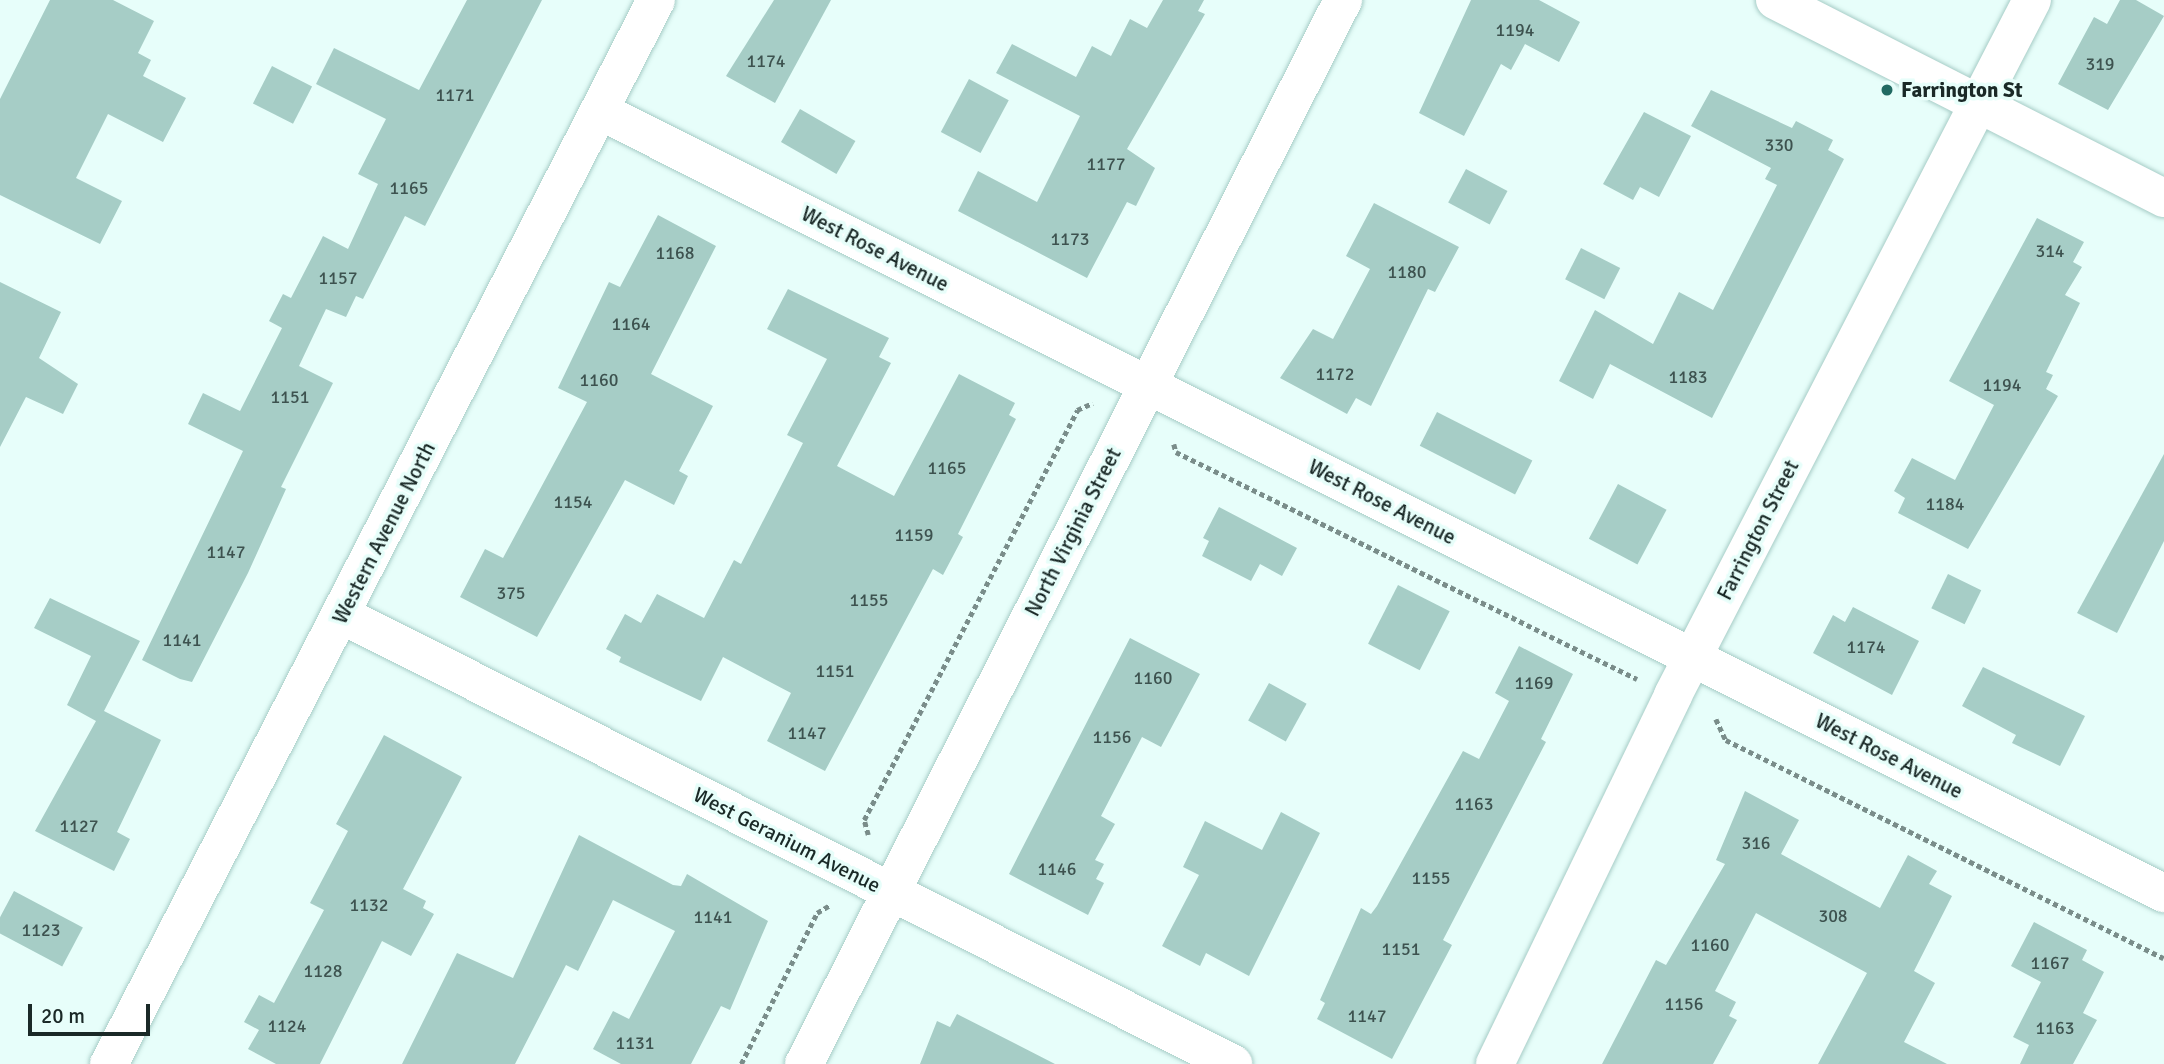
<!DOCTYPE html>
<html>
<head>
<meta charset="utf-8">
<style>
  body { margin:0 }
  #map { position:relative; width:2164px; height:1064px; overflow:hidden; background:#e7fefa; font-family:Signika,sans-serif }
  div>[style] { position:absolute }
  .building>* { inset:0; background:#a6cdc6; transform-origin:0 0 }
  .path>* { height:4.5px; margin-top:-2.25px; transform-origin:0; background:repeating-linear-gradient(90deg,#7a8d8a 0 5px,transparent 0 8.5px) }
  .roads { filter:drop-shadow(0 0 2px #a6ccc6) drop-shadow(0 0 2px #a6ccc6) }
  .minor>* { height:38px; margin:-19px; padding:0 19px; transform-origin:19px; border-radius:19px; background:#fff }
  .tertiary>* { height:38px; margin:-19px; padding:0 19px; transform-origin:19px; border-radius:19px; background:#fff }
  .secondary>* { height:38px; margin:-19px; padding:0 19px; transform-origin:19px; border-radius:19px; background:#fff }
  .dots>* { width:19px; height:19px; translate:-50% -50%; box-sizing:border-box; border:4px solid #e7fefa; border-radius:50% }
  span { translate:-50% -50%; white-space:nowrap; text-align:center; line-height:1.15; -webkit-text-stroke:7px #e7fefa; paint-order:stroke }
  .number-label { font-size:18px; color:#3d524f }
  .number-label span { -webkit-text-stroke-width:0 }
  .poi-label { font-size:21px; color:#1a2927; font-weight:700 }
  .left { translate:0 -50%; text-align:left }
  .street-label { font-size:21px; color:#1a2927 }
  .scale { position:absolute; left:28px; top:1004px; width:122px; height:32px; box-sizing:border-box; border:4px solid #1a2927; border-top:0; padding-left:9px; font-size:21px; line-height:24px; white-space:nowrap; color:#1a2927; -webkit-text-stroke:5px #e7fefa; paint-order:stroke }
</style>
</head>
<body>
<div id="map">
  <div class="building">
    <div style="clip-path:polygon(50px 0,113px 0,154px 21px,138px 53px,151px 60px,143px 76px,186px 98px,163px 142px,108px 114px,76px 178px,122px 201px,100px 244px,0 195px,0 99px)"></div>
    <div style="clip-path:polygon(467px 0,542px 0,425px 226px,405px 216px,363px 299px,356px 296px,346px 317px,326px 309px,299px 366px,333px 383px,281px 487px,286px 489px,248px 573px,192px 682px,180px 679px,142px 660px,243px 451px,188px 424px,203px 393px,240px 411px,282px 328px,269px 321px,283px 294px,291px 298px,323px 236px,348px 249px,378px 184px,358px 174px,386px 119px,316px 84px,334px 48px,419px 90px)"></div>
    <div style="clip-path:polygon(774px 0,831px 0,775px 103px,726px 76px)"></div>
    <div style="clip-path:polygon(1163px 0,1204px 0,1198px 11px,1205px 14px,1127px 149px,1155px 168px,1136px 206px,1127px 202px,1087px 278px,958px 211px,978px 171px,1037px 202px,1080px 116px,996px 73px,1012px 44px,1076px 77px,1092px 46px,1111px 56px,1130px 19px,1147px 28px)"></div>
    <div style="clip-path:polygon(1471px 0,1539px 0,1580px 22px,1559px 62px,1525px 44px,1511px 70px,1501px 64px,1464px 136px,1419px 113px)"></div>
    <div style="clip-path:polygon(2120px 0,2136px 0,2164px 16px,2108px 110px,2058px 84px,2094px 17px,2107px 24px)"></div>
    <div style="left:272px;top:66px;width:45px;height:42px;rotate:27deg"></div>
    <div style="left:969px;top:79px;width:45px;height:60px;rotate:28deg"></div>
    <div style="clip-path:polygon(1711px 90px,1792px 128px,1796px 121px,1833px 140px,1828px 150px,1844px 159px,1712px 418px,1610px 364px,1593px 399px,1559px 381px,1595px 310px,1653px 344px,1679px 292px,1713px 310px,1777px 185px,1765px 179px,1771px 168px,1691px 126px)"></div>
    <div style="left:800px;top:109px;width:64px;height:38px;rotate:30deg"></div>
    <div style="clip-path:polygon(1644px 112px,1691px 136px,1659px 197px,1640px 187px,1633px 200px,1603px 184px)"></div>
    <div style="left:1466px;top:169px;width:47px;height:38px;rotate:28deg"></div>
    <div style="clip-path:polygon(1374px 203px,1459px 247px,1435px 292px,1428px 289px,1371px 406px,1356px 398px,1347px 414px,1280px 378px,1313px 329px,1333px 339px,1370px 269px,1346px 256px)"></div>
    <div style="clip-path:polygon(658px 215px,716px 246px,651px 374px,713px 406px,679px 471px,688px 476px,674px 505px,625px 480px,537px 637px,460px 597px,485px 549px,503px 558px,587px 402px,558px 388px,609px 282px,620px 287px)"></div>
    <div style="clip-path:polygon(2037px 218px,2084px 242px,2073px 262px,2082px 267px,2065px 295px,2080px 303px,2046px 372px,2053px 375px,2046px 389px,2058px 396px,1968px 549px,1898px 513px,1905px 498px,1894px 491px,1912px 458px,1955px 480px,1994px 405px,1949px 381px)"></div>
    <div style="left:1581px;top:248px;width:44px;height:35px;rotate:27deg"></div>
    <div style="clip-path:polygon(0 282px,61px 312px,39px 358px,78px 384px,63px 414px,26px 397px,0 447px)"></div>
    <div style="clip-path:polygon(788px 289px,889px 338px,879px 357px,891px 363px,837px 466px,894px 496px,959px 374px,1015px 403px,1009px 415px,1016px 419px,958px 534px,963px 537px,943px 575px,933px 569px,825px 771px,767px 741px,791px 693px,723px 657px,701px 701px,619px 662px,621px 657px,606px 649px,625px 614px,641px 623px,657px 594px,704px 618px,734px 560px,741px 564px,803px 443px,787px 435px,827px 359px,767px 329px)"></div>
    <div style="left:1437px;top:412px;width:107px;height:38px;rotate:27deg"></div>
    <div style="clip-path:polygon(2164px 454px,2164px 541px,2117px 633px,2077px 613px)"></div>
    <div style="left:1618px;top:484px;width:55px;height:62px;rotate:28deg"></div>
    <div style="clip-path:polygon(1219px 507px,1297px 548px,1282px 576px,1260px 564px,1251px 581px,1202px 556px,1209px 541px,1203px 538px)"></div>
    <div style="left:1948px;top:574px;width:37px;height:38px;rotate:26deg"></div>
    <div style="left:1398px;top:585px;width:58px;height:66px;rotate:27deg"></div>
    <div style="clip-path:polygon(50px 598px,140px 641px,104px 711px,161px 740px,117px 832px,130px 839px,114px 871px,35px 831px,96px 721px,67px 705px,91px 656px,34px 628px)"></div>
    <div style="clip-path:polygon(1853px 607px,1919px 641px,1892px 695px,1813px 653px,1833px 615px,1845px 622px)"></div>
    <div style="clip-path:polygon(1130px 638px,1200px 674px,1161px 747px,1142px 737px,1101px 816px,1115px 824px,1095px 860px,1104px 864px,1096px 879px,1104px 883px,1088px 915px,1009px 874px)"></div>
    <div style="clip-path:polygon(1519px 646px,1573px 674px,1541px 739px,1546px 742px,1443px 940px,1452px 945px,1392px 1059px,1317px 1019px,1325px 1003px,1320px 1000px,1361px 908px,1371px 914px,1377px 906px,1463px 751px,1479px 759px,1509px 701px,1495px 693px)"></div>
    <div style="clip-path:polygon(1983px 667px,2085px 716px,2060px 766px,2012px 743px,2016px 735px,1962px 706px)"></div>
    <div style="left:1269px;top:683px;width:43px;height:43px;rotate:29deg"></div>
    <div style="clip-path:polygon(384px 735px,462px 777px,403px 889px,426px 901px,423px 908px,434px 914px,411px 956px,382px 941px,320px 1064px,276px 1064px,248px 1049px,259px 1030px,244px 1022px,259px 995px,274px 1003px,324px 910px,310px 903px,348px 831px,336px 824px)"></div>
    <div style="clip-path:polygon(1745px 791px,1799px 820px,1781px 854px,1880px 908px,1908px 855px,1937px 871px,1929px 884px,1952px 896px,1914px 971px,1935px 983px,1904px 1042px,1947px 1064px,1818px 1064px,1867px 973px,1756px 913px,1715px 991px,1736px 1002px,1729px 1016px,1737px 1020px,1713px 1064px,1602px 1064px,1656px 960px,1666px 965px,1725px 864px,1716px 860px)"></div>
    <div style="clip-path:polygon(1281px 812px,1320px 833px,1249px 976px,1206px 953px,1200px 966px,1162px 946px,1199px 875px,1183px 867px,1205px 821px,1262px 850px)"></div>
    <div style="clip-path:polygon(579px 835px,673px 885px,681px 886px,687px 874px,768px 921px,730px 1010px,721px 1006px,691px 1064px,621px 1064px,593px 1049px,613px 1011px,629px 1019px,675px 931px,613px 900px,578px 971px,566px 965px,515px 1064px,402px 1064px,457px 953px,513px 978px)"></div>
    <div style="left:14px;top:891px;width:78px;height:44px;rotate:28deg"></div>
    <div style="clip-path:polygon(2034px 922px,2087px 950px,2082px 960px,2104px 972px,2083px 1013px,2097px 1020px,2073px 1064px,2020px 1064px,2029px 1045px,2013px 1037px,2041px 982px,2011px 966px)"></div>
    <div style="clip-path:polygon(957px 1014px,1055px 1064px,920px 1064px,937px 1021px,950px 1027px)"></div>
  </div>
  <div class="path">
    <div style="left:1174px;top:444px;width:8px;rotate:76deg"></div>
    <div style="left:1176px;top:452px;width:514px;rotate:26.22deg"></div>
    <div style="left:1716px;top:719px;width:23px;rotate:65deg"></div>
    <div style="left:1726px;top:740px;width:489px;rotate:26.5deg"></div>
    <div style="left:868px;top:835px;width:16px;rotate:-105deg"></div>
    <div style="left:864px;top:820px;width:462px;rotate:-62.5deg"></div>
    <div style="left:1077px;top:410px;width:17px;rotate:-24deg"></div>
    <div style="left:741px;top:1064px;width:169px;rotate:-63.3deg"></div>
    <div style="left:817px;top:913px;width:15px;rotate:-32deg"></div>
  </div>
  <div class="roads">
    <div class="minor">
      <div style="left:600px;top:111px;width:1749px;rotate:26.57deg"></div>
      <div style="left:342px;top:615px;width:998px;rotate:26.74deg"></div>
      <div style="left:804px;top:1064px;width:1193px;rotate:-63.13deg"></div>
      <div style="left:1495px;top:1064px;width:410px;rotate:-64.2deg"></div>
      <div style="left:1673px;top:695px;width:782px;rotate:-62.68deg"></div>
    </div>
    <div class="tertiary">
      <div style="left:109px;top:1064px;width:1196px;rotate:-62.79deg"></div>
    </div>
    <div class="secondary">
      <div style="left:1775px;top:0;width:436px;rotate:27deg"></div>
    </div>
  </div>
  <div class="dots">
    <div style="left:1887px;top:90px;background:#216a62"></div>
  </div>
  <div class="number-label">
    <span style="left:1515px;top:30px">1194</span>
    <span style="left:766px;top:61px">1174</span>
    <span style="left:2100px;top:64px">319</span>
    <span style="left:455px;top:95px">1171</span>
    <span style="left:1779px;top:145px">330</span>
    <span style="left:1106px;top:164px">1177</span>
    <span style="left:409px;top:188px">1165</span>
    <span style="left:1070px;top:239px">1173</span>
    <span style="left:2050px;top:251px">314</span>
    <span style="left:675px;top:253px">1168</span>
    <span style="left:1407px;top:272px">1180</span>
    <span style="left:338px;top:278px">1157</span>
    <span style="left:631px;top:324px">1164</span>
    <span style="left:1335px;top:374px">1172</span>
    <span style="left:1688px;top:377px">1183</span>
    <span style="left:599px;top:380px">1160</span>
    <span style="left:2002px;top:385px">1194</span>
    <span style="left:290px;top:397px">1151</span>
    <span style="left:947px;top:468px">1165</span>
    <span style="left:573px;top:502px">1154</span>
    <span style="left:1945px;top:504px">1184</span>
    <span style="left:914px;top:535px">1159</span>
    <span style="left:226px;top:552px">1147</span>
    <span style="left:511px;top:593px">375</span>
    <span style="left:869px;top:600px">1155</span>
    <span style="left:182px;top:640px">1141</span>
    <span style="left:1866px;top:647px">1174</span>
    <span style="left:835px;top:671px">1151</span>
    <span style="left:1153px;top:678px">1160</span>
    <span style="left:1534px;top:683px">1169</span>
    <span style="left:807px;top:733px">1147</span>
    <span style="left:1112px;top:737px">1156</span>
    <span style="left:1474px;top:804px">1163</span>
    <span style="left:79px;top:826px">1127</span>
    <span style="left:1756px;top:843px">316</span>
    <span style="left:1057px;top:869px">1146</span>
    <span style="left:1431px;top:878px">1155</span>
    <span style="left:369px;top:905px">1132</span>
    <span style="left:1833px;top:916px">308</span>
    <span style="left:713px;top:917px">1141</span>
    <span style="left:41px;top:930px">1123</span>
    <span style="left:1710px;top:945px">1160</span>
    <span style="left:1401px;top:949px">1151</span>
    <span style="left:2050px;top:963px">1167</span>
    <span style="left:323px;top:971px">1128</span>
    <span style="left:1684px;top:1004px">1156</span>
    <span style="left:1367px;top:1016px">1147</span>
    <span style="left:287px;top:1026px">1124</span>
    <span style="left:2055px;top:1028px">1163</span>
    <span style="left:635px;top:1043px">1131</span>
  </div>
  <div class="poi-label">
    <span class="left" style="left:1901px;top:90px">Farrington St</span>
  </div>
  <div class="street-label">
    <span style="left:875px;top:249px;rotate:27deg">West Rose Avenue</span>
    <span style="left:1382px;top:502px;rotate:27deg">West Rose Avenue</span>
    <span style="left:1758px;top:530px;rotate:-63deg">Farrington Street</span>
    <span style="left:1073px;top:532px;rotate:-63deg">North Virginia Street</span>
    <span style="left:384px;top:533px;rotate:-63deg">Western Avenue North</span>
    <span style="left:1889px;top:756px;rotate:27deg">West Rose Avenue</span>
    <span style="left:787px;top:840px;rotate:27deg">West Geranium Avenue</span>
  </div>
  <div class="scale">20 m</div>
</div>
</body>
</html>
